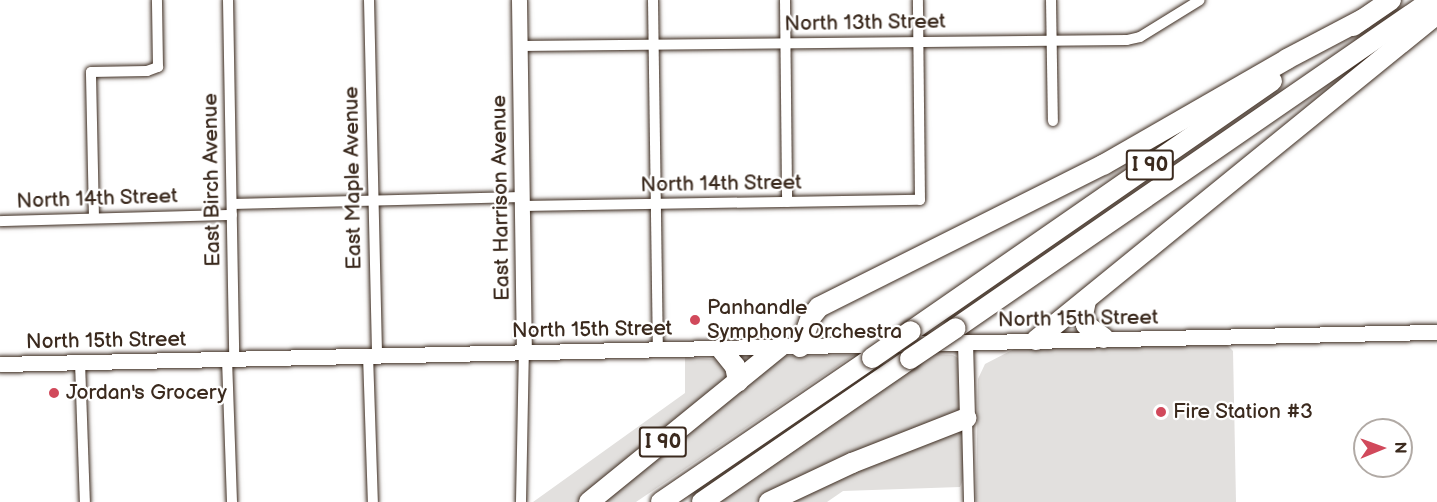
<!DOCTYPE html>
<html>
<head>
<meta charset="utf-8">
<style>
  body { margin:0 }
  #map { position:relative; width:1437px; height:502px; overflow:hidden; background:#fff; font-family:"Balsamiq Sans",sans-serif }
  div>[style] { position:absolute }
  .green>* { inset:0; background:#e2e0de }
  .roads { filter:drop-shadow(0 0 2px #3b2a1e) drop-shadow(0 0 2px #3b2a1e) }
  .street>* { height:10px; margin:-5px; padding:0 5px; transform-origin:5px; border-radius:5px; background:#fff }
  .secondary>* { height:15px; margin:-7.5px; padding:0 7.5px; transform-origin:7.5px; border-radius:7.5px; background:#fff }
  .highway>* { height:20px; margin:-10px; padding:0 10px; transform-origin:10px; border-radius:10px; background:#fff }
  .bridges { filter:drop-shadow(0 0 2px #3b2a1e) drop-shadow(0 0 2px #3b2a1e) }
  .highway-bridge>* { height:20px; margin:-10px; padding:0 10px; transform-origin:10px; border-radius:10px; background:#fff }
  .dots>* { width:16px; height:16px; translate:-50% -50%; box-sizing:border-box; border:3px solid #fff; border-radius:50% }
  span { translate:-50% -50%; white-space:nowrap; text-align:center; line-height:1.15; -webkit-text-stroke:4.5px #fff; paint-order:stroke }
  .shield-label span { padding:2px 4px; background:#fff; border:2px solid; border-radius:4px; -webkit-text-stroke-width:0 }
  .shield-label { font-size:20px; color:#3b2a1e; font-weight:700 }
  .street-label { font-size:21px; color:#3b2a1e }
  .poi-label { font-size:21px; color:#3b2a1e }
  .left { translate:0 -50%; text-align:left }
  .north { position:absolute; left:1353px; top:418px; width:60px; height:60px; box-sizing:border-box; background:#fff; border:2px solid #b1aaa5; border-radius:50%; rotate:89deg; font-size:16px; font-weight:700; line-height:24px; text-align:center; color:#3b2a1e }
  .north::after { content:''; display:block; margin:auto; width:21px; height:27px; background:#d1495b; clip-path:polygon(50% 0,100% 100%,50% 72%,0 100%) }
</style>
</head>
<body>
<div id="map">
  <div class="green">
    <div style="clip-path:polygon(1227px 345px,1233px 351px,1236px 502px,976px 502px,978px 379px,985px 364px,1016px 348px)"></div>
    <div style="clip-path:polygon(933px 354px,953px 355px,958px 358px,961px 408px,945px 419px,788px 485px,756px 502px,720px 502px)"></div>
    <div style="clip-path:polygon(854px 355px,636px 502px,596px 502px,782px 356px)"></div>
    <div style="clip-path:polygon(685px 357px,723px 360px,729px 380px,580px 502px,533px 502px,685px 393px)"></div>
    <div style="clip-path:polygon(963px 429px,964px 477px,960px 487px,843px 491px,827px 502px,784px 502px,839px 475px)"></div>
  </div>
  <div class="roads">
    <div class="street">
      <div style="left:228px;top:0;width:359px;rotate:89deg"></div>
      <div style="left:369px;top:0;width:355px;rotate:88.7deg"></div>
      <div style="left:653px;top:0;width:350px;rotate:89.2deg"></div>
      <div style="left:785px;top:0;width:202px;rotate:89.4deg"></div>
      <div style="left:1051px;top:0;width:121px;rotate:89.1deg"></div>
      <div style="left:520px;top:46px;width:607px;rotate:-0.57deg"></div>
      <div style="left:1127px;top:40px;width:13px;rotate:-13deg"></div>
      <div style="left:1140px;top:37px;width:70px;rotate:-31.7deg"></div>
      <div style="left:232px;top:204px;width:290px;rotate:-1.4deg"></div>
      <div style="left:522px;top:206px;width:398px;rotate:-0.9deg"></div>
      <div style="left:920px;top:200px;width:200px;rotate:-90.6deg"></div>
      <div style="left:94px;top:218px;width:146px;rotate:-91.2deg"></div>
      <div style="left:91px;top:72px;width:56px;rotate:-1deg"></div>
      <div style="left:147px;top:71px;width:12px;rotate:-20deg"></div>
      <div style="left:158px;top:67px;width:67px;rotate:-90.9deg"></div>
      <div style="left:0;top:221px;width:232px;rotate:-1.5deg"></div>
      <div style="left:368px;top:355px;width:147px;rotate:88.1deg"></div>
      <div style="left:227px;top:359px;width:143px;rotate:88deg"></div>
      <div style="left:80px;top:362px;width:140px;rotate:88deg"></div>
      <div style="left:967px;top:418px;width:84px;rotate:88.6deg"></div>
      <div style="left:521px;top:502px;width:151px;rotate:-88.9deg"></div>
    </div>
    <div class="secondary">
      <div style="left:519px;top:0;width:351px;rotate:89.2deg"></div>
      <div style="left:965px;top:342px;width:76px;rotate:88.5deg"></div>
      <div style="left:0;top:364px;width:1437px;rotate:-1.28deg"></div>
    </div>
    <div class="highway">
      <div style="left:1353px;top:26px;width:46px;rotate:-34.4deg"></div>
      <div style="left:1086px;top:301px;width:14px;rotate:102deg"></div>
      <div style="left:1083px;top:315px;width:10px;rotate:73deg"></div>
      <div style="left:1086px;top:325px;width:22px;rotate:36deg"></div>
      <div style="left:956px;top:328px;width:578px;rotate:-34.57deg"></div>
      <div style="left:911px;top:331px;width:439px;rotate:-34.7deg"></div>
      <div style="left:1036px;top:340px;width:517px;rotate:-39.11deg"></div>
      <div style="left:800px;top:347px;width:32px;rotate:-70deg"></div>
      <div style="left:811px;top:317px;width:13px;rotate:-51deg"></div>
      <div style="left:819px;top:307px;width:318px;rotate:-26.6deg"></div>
      <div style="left:1103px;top:165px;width:212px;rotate:-29.9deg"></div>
      <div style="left:1287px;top:59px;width:86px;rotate:-27.8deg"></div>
      <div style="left:721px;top:349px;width:22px;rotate:51deg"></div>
      <div style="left:735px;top:366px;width:16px;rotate:79deg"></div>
      <div style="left:589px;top:502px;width:246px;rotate:-39.1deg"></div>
      <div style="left:661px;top:502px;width:255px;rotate:-34.3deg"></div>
      <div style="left:702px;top:502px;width:252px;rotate:-34.5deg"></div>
      <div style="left:769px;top:502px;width:92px;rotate:-25.2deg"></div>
      <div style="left:852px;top:463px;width:123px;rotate:-21.4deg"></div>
    </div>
  </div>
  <div class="bridges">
    <div class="highway-bridge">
      <div style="left:872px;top:358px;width:47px;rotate:-34.7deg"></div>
      <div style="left:910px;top:359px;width:55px;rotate:-34deg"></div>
    </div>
  </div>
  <div class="dots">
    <div style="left:695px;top:320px;background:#d1495b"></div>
    <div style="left:54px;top:393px;background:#d1495b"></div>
    <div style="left:1161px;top:412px;background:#d1495b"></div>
  </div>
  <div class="shield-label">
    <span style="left:1150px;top:165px">I 90</span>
    <span style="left:663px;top:442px">I 90</span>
  </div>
  <div class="street-label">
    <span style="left:865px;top:23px;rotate:-1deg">North 13th Street</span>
    <span style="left:353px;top:178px;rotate:-91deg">East Maple Avenue</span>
    <span style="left:212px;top:180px;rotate:-91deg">East Birch Avenue</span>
    <span style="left:721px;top:184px;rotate:-1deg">North 14th Street</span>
    <span style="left:501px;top:198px;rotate:-91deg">East Harrison Avenue</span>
    <span style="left:97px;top:199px;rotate:-2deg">North 14th Street</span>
    <span style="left:1078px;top:319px;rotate:-1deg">North 15th Street</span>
    <span style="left:592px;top:330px;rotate:-1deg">North 15th Street</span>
    <span style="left:106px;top:341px;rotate:-1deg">North 15th Street</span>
  </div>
  <div class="poi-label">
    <span class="left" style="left:707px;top:320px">Panhandle<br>Symphony Orchestra</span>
    <span class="left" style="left:66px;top:393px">Jordan's Grocery</span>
    <span class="left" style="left:1173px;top:412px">Fire Station #3</span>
  </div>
  <div class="north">N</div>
</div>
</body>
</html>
